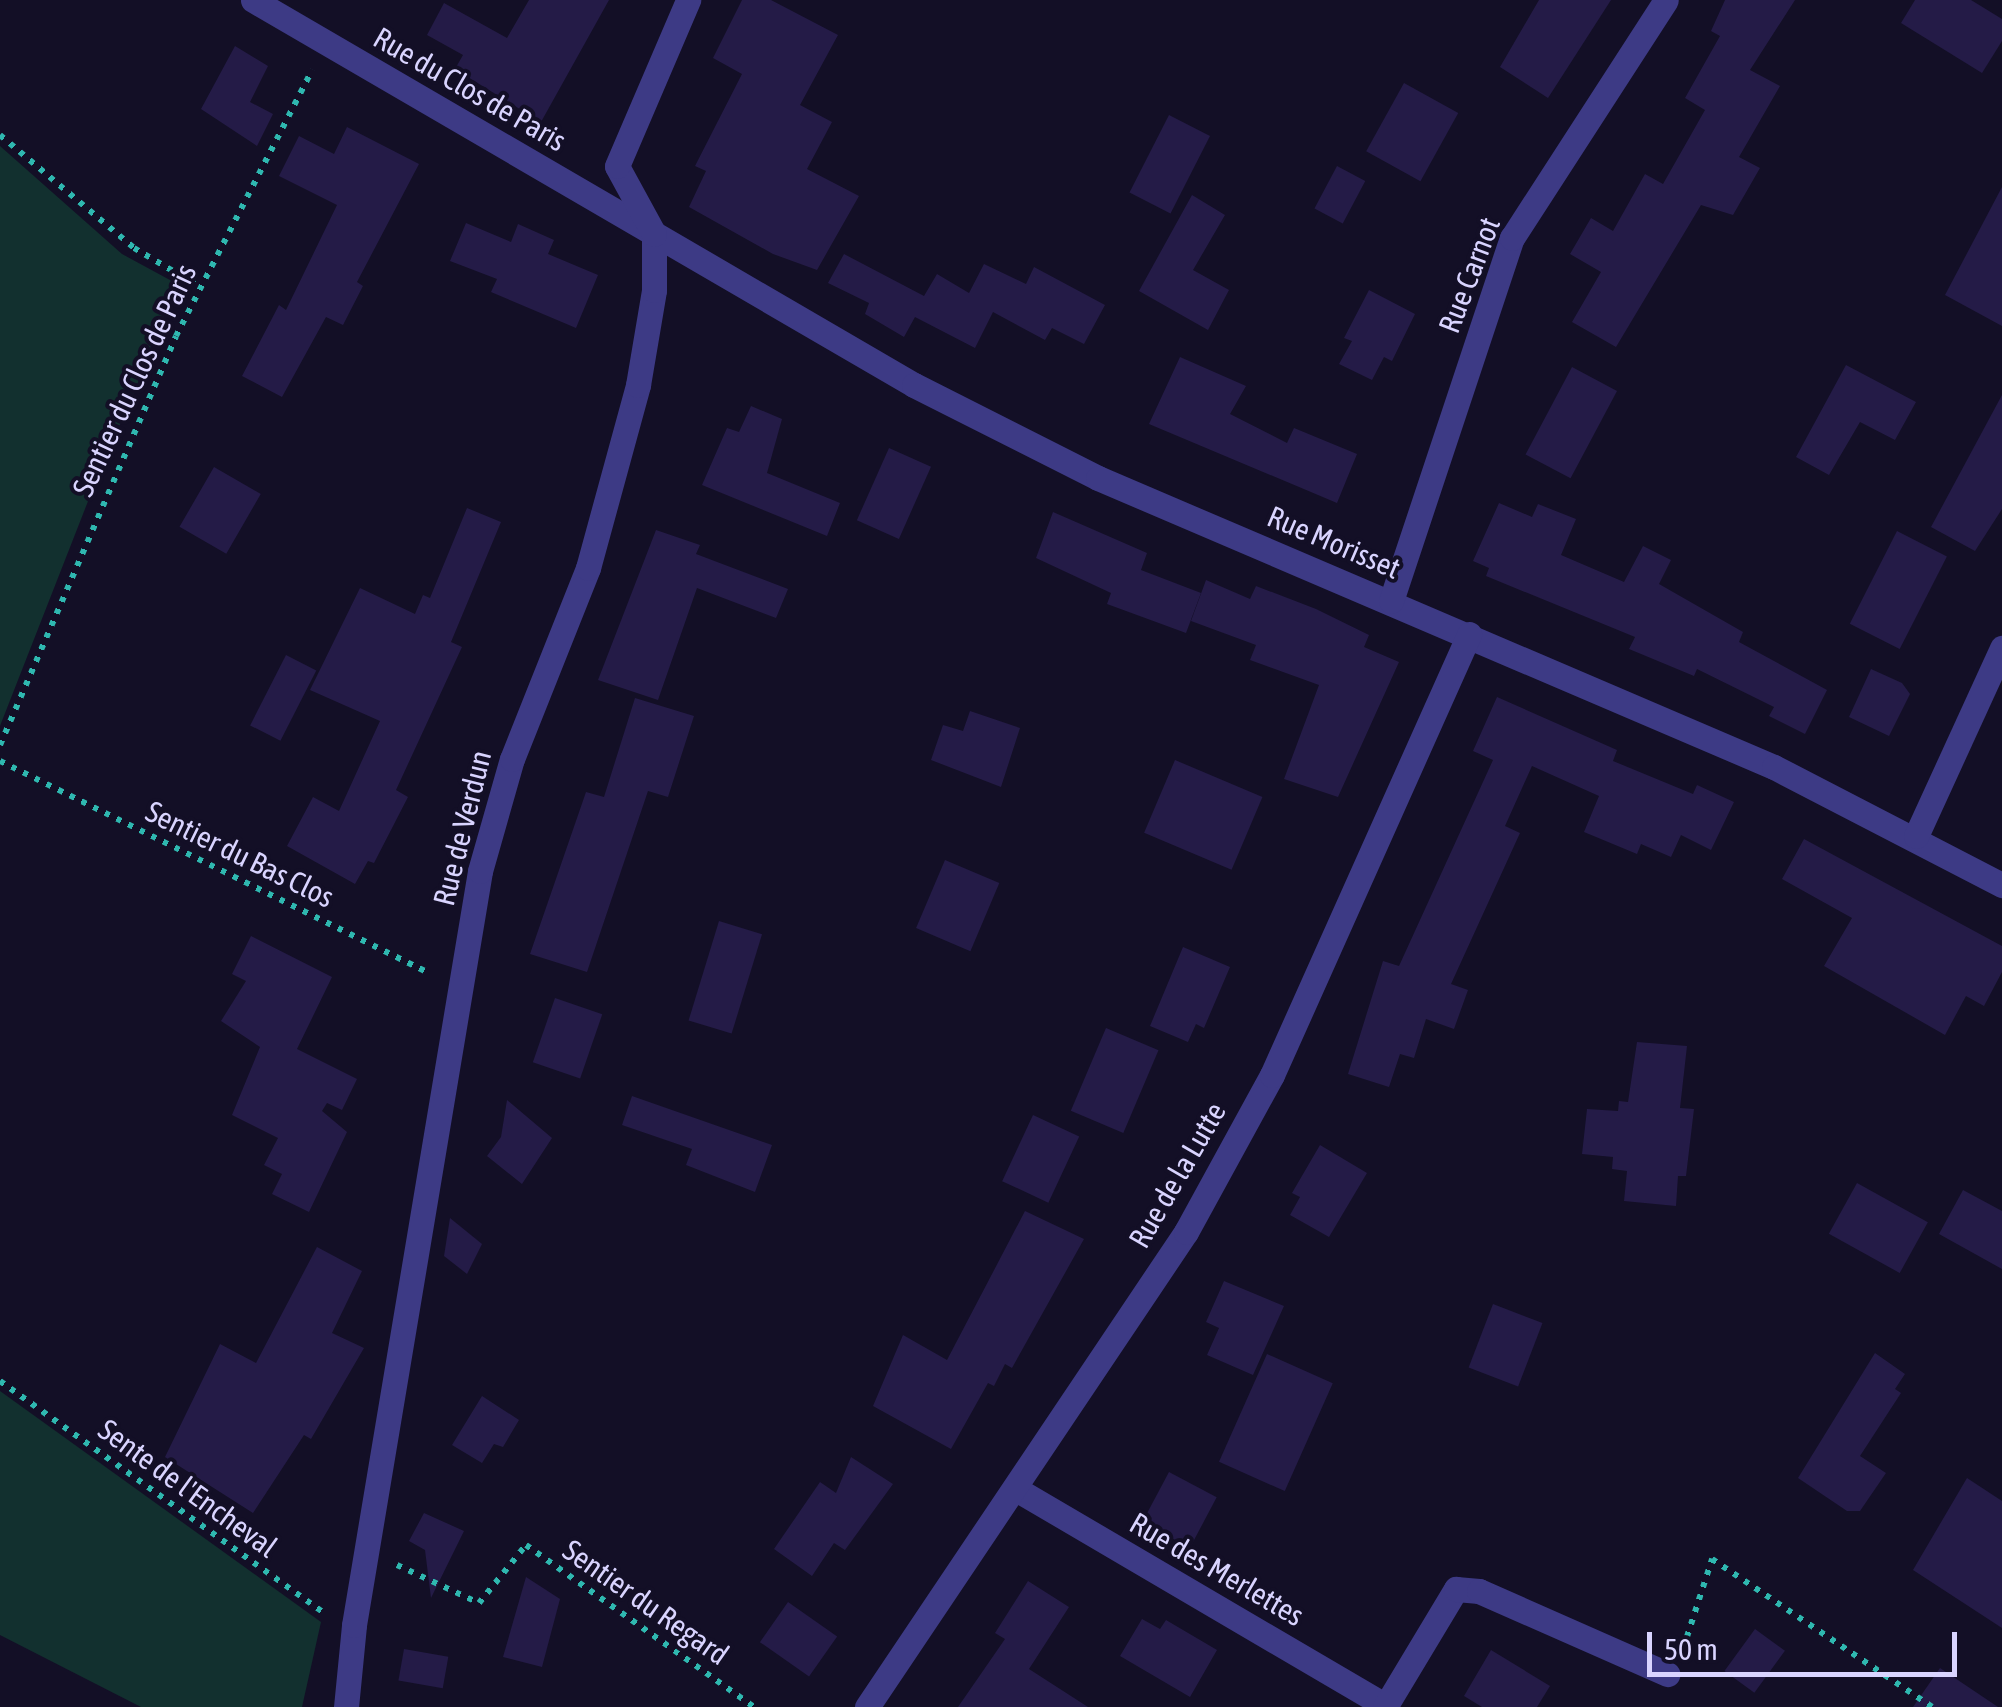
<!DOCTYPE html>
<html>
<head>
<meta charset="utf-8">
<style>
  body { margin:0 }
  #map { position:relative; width:2002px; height:1707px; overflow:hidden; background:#130f26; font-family:"Asap Condensed",sans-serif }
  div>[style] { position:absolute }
  .green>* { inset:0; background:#12302f }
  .building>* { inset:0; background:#241b47; transform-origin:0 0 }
  .path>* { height:6px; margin-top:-3px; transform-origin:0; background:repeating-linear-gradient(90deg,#2fb8b0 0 5px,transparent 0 13px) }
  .minor>* { height:25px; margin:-12.5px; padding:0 12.5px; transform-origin:12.5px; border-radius:12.5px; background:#3d3a85 }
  span { translate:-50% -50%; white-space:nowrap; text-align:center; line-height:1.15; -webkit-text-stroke:8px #130f26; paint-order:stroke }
  .street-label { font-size:30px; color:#d9d4ff }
  .scale { position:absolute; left:1647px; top:1632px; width:310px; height:45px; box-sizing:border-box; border:5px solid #d9d4ff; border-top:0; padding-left:12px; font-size:30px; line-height:35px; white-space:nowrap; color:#d9d4ff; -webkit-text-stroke:8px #130f26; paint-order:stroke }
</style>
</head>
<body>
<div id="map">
  <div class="green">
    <div style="clip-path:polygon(0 146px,122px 254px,181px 286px,103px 463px,0 726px)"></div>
    <div style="clip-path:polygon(0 1391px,321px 1622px,302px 1707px,141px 1707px,0 1635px)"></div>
  </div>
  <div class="building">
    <div style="clip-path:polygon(529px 0,609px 0,541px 122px,455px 69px,463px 55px,427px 35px,444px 3px,507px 38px)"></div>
    <div style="clip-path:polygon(742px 0,771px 0,838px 35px,800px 105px,832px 122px,807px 169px,859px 196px,817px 270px,773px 254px,689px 207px,706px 171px,695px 166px,742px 74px,713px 58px)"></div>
    <div style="clip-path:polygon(1539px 0,1611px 0,1548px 98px,1500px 67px)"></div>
    <div style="clip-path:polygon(1725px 0,1795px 0,1750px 70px,1780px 86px,1739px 157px,1760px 168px,1733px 215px,1701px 205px,1616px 347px,1572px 322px,1601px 272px,1570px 254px,1591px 218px,1613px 231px,1645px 174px,1663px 184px,1705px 110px,1685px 98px,1720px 36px,1711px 31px)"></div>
    <div style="clip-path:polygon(1915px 0,1971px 0,2002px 19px,2002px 41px,1982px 73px,1901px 23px)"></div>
    <div style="clip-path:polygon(235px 46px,268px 66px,250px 102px,273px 114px,257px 146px,201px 109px)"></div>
    <div style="left:1404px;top:83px;width:62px;height:78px;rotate:29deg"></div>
    <div style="left:1169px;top:115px;width:46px;height:87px;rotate:27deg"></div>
    <div style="clip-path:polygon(347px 127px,419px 164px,357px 282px,363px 286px,343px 325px,326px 317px,282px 397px,242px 376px,279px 305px,286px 310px,337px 205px,279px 176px,299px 136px,334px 154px)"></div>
    <div style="left:1337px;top:166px;width:32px;height:48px;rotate:28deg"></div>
    <div style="clip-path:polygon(2002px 187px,2002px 326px,1945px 295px)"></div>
    <div style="clip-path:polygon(1192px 195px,1225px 215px,1193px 270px,1229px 290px,1208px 330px,1139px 291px)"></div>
    <div style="clip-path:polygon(466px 223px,511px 242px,518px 224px,554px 240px,548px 254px,598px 275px,576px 328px,491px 292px,497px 279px,450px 261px)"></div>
    <div style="clip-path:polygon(844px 254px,924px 296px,937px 274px,969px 293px,984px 264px,1026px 284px,1034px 267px,1105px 305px,1084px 344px,1052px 328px,1045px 340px,993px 312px,975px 348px,915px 317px,904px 337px,865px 314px,869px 303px,828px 283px)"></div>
    <div style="clip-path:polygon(1369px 290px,1415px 314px,1392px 361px,1384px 357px,1372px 380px,1339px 364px,1352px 341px,1344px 338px)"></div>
    <div style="clip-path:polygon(1180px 357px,1246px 386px,1230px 414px,1287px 443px,1294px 428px,1357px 454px,1337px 503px,1149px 424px)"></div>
    <div style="clip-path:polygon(1846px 365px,1916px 402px,1895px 440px,1860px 422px,1829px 475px,1796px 457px)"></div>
    <div style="left:1572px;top:367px;width:51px;height:99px;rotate:28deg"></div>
    <div style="clip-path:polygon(2002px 395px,2002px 509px,1975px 551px,1931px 527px)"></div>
    <div style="clip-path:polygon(751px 406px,782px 419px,767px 473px,840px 503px,827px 536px,702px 485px,727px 428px,739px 432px)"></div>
    <div style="left:889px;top:448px;width:46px;height:79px;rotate:24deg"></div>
    <div style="left:214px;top:467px;width:54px;height:69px;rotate:30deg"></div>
    <div style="clip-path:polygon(1499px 503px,1532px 517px,1538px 504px,1576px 519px,1561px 555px,1624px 582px,1643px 546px,1671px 560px,1659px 584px,1743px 632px,1739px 642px,1827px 690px,1805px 734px,1769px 716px,1774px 707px,1697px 669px,1694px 676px,1629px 649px,1635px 637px,1486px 576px,1489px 568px,1473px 561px)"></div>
    <div style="clip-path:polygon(467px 508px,501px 522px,451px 642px,462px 647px,396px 790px,408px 797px,374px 863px,368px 861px,355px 884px,287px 846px,313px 797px,339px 811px,380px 721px,310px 690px,360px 588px,415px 614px,423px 595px,430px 598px)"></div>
    <div style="clip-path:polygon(1053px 512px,1147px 553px,1141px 570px,1201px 593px,1186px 633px,1107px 604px,1111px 593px,1036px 558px)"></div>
    <div style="clip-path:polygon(656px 530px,700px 545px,696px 554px,788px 589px,776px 618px,697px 588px,658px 700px,598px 680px)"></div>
    <div style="left:1897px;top:531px;width:56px;height:104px;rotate:27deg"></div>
    <div style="clip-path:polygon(1206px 580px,1250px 599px,1256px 586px,1316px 609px,1369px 635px,1364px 647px,1399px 662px,1338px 797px,1284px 779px,1319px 685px,1250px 660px,1256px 645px,1191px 621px)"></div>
    <div style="left:286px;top:655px;width:34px;height:79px;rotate:27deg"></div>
    <div style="clip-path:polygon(1871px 669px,1902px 683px,1910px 694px,1889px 736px,1849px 717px)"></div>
    <div style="clip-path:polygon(1497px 697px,1617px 750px,1613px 761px,1693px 794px,1697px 785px,1734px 802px,1711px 850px,1681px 835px,1671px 857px,1641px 844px,1637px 854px,1584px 832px,1599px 796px,1532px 766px,1505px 826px,1520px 833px,1451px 984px,1468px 990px,1454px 1029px,1426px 1019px,1414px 1058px,1400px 1054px,1389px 1087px,1348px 1074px,1383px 961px,1399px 966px,1493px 760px,1473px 751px)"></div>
    <div style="clip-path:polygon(635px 698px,694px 716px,668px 797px,648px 791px,587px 972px,530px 954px,586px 792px,604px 797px)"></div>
    <div style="clip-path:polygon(970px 711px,1020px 728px,1001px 787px,931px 760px,943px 725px,963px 731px)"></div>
    <div style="left:1175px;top:760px;width:95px;height:79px;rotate:23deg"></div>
    <div style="clip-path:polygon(1804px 839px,2002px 946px,2002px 972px,1984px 1006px,1966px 996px,1945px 1035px,1824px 966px,1852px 918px,1782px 879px)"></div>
    <div style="left:945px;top:860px;width:59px;height:74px;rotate:23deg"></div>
    <div style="left:719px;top:921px;width:45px;height:104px;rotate:17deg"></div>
    <div style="clip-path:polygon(251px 936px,332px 977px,297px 1049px,357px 1079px,342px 1110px,327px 1103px,322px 1111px,347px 1132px,309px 1212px,272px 1194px,282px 1174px,264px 1165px,278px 1138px,232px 1115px,260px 1047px,221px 1021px,246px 981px,232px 974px)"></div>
    <div style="clip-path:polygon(1183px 947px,1230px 967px,1204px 1028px,1196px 1024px,1188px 1042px,1150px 1026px)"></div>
    <div style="left:555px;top:998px;width:50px;height:68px;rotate:19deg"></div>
    <div style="left:1106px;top:1028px;width:57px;height:90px;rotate:23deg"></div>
    <div style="clip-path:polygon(1637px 1042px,1687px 1046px,1680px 1108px,1694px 1109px,1686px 1176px,1678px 1176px,1676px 1206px,1624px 1201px,1627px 1171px,1612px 1169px,1613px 1157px,1582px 1154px,1587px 1109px,1618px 1111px,1619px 1101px,1628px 1102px)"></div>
    <div style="clip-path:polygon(632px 1096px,772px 1145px,755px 1192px,686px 1165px,692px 1149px,622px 1125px)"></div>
    <div style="clip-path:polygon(507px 1100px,552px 1138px,522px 1184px,487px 1156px,501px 1137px)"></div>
    <div style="left:1033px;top:1115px;width:51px;height:73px;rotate:25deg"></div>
    <div style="clip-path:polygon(1320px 1145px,1367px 1173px,1329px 1237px,1290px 1215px,1300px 1197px,1292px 1193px)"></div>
    <div style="left:1857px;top:1183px;width:81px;height:58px;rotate:29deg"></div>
    <div style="clip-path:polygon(1963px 1190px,2002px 1211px,2002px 1269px,1939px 1234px)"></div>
    <div style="clip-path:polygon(1025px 1211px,1084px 1239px,1012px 1368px,1005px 1364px,994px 1386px,988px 1383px,951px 1449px,873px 1406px,903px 1335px,947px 1360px)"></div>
    <div style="clip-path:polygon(450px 1218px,482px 1244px,467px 1274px,444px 1256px)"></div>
    <div style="clip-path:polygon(317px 1247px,362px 1271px,332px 1333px,364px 1348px,311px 1439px,304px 1435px,253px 1513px,165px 1457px,220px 1344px,256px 1363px)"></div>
    <div style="clip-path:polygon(1224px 1281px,1284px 1306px,1253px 1375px,1207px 1355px,1219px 1328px,1206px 1322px)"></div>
    <div style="left:1493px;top:1304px;width:53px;height:68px;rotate:21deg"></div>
    <div style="clip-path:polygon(1875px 1353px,1905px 1374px,1895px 1389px,1901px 1393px,1860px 1456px,1886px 1473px,1860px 1511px,1847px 1511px,1798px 1478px)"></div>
    <div style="left:1267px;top:1354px;width:72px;height:118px;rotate:24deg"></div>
    <div style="clip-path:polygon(482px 1396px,519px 1420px,503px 1447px,494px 1444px,482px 1463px,452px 1445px)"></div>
    <div style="clip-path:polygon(851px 1457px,893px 1484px,845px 1550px,834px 1543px,812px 1576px,774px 1549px,820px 1482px,836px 1493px)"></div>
    <div style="left:1169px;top:1472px;width:54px;height:57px;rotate:28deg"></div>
    <div style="clip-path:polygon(1967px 1478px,2002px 1501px,2002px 1628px,1913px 1570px)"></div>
    <div style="clip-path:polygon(424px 1513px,464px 1531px,431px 1598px,425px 1550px,409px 1541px)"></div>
    <div style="clip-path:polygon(526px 1577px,560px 1599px,542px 1667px,503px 1657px)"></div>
    <div style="clip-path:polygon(1028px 1581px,1069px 1607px,1029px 1669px,1088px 1707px,958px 1707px,1005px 1639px,995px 1633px)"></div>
    <div style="left:788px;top:1602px;width:60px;height:49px;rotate:35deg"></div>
    <div style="clip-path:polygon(1142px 1619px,1160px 1629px,1166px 1620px,1217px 1650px,1190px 1697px,1120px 1656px)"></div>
    <div style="left:1755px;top:1629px;width:37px;height:52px;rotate:36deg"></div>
    <div style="left:404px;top:1649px;width:45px;height:32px;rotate:10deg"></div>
    <div style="clip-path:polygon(1491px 1650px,1550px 1686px,1537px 1707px,1482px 1707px,1464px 1696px)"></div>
    <div style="clip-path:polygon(1940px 1668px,1998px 1707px,1913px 1707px)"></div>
  </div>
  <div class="path">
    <div style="left:0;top:135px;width:175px;rotate:40.1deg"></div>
    <div style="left:134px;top:248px;width:77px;rotate:30.6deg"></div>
    <div style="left:0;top:745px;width:445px;rotate:-66.7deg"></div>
    <div style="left:176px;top:336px;width:299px;rotate:-62.9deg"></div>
    <div style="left:0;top:761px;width:479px;rotate:26.3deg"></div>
    <div style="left:0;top:1381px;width:398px;rotate:35.6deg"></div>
    <div style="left:397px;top:1565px;width:90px;rotate:24.9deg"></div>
    <div style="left:479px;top:1603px;width:75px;rotate:-51deg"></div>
    <div style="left:526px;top:1545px;width:280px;rotate:35.4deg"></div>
    <div style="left:1683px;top:1649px;width:95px;rotate:-72.1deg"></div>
    <div style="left:1712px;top:1559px;width:265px;rotate:33.9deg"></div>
  </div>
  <div class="minor">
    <div style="left:253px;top:0;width:765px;rotate:30.22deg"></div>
    <div style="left:914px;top:385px;width:206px;rotate:26.8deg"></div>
    <div style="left:1098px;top:478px;width:735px;rotate:23.15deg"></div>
    <div style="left:1774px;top:767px;width:257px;rotate:27.4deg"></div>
    <div style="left:1391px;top:601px;width:383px;rotate:-71.6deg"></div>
    <div style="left:1512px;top:238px;width:283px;rotate:-57.1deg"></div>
    <div style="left:1916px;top:836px;width:207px;rotate:-65.4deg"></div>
    <div style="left:1016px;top:1489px;width:429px;rotate:30.4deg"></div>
    <div style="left:346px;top:1707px;width:82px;rotate:-84.4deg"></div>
    <div style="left:354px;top:1625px;width:764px;rotate:-80.51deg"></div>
    <div style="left:480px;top:871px;width:116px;rotate:-74.1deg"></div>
    <div style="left:512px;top:759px;width:206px;rotate:-68.3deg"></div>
    <div style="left:588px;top:568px;width:190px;rotate:-74.7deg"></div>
    <div style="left:638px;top:385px;width:96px;rotate:-80.4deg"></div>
    <div style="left:654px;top:290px;width:56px;rotate:-90deg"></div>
    <div style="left:654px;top:234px;width:77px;rotate:-118.6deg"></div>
    <div style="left:617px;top:166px;width:181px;rotate:-66.8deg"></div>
    <div style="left:867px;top:1707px;width:572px;rotate:-56.12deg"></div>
    <div style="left:1186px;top:1232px;width:179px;rotate:-61.3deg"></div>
    <div style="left:1272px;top:1075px;width:483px;rotate:-65.9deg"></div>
    <div style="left:1385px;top:1707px;width:138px;rotate:-59deg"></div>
    <div style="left:1456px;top:1589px;width:23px;rotate:5deg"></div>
    <div style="left:1479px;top:1591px;width:206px;rotate:23.8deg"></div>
  </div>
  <div class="street-label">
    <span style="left:470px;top:89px;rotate:30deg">Rue du Clos de Paris</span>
    <span style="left:1469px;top:275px;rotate:-69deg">Rue Carnot</span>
    <span style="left:134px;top:380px;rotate:-65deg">Sentier du Clos de Paris</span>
    <span style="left:1334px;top:542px;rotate:23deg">Rue Morisset</span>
    <span style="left:462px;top:828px;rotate:-76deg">Rue de Verdun</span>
    <span style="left:240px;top:854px;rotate:26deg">Sentier du Bas Clos</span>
    <span style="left:1177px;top:1175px;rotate:-60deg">Rue de la Lutte</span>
    <span style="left:188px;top:1488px;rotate:36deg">Sente de l'Encheval</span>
    <span style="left:1217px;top:1569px;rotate:30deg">Rue des Merlettes</span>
    <span style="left:646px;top:1602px;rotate:35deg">Sentier du Regard</span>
  </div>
  <div class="scale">50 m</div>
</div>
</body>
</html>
